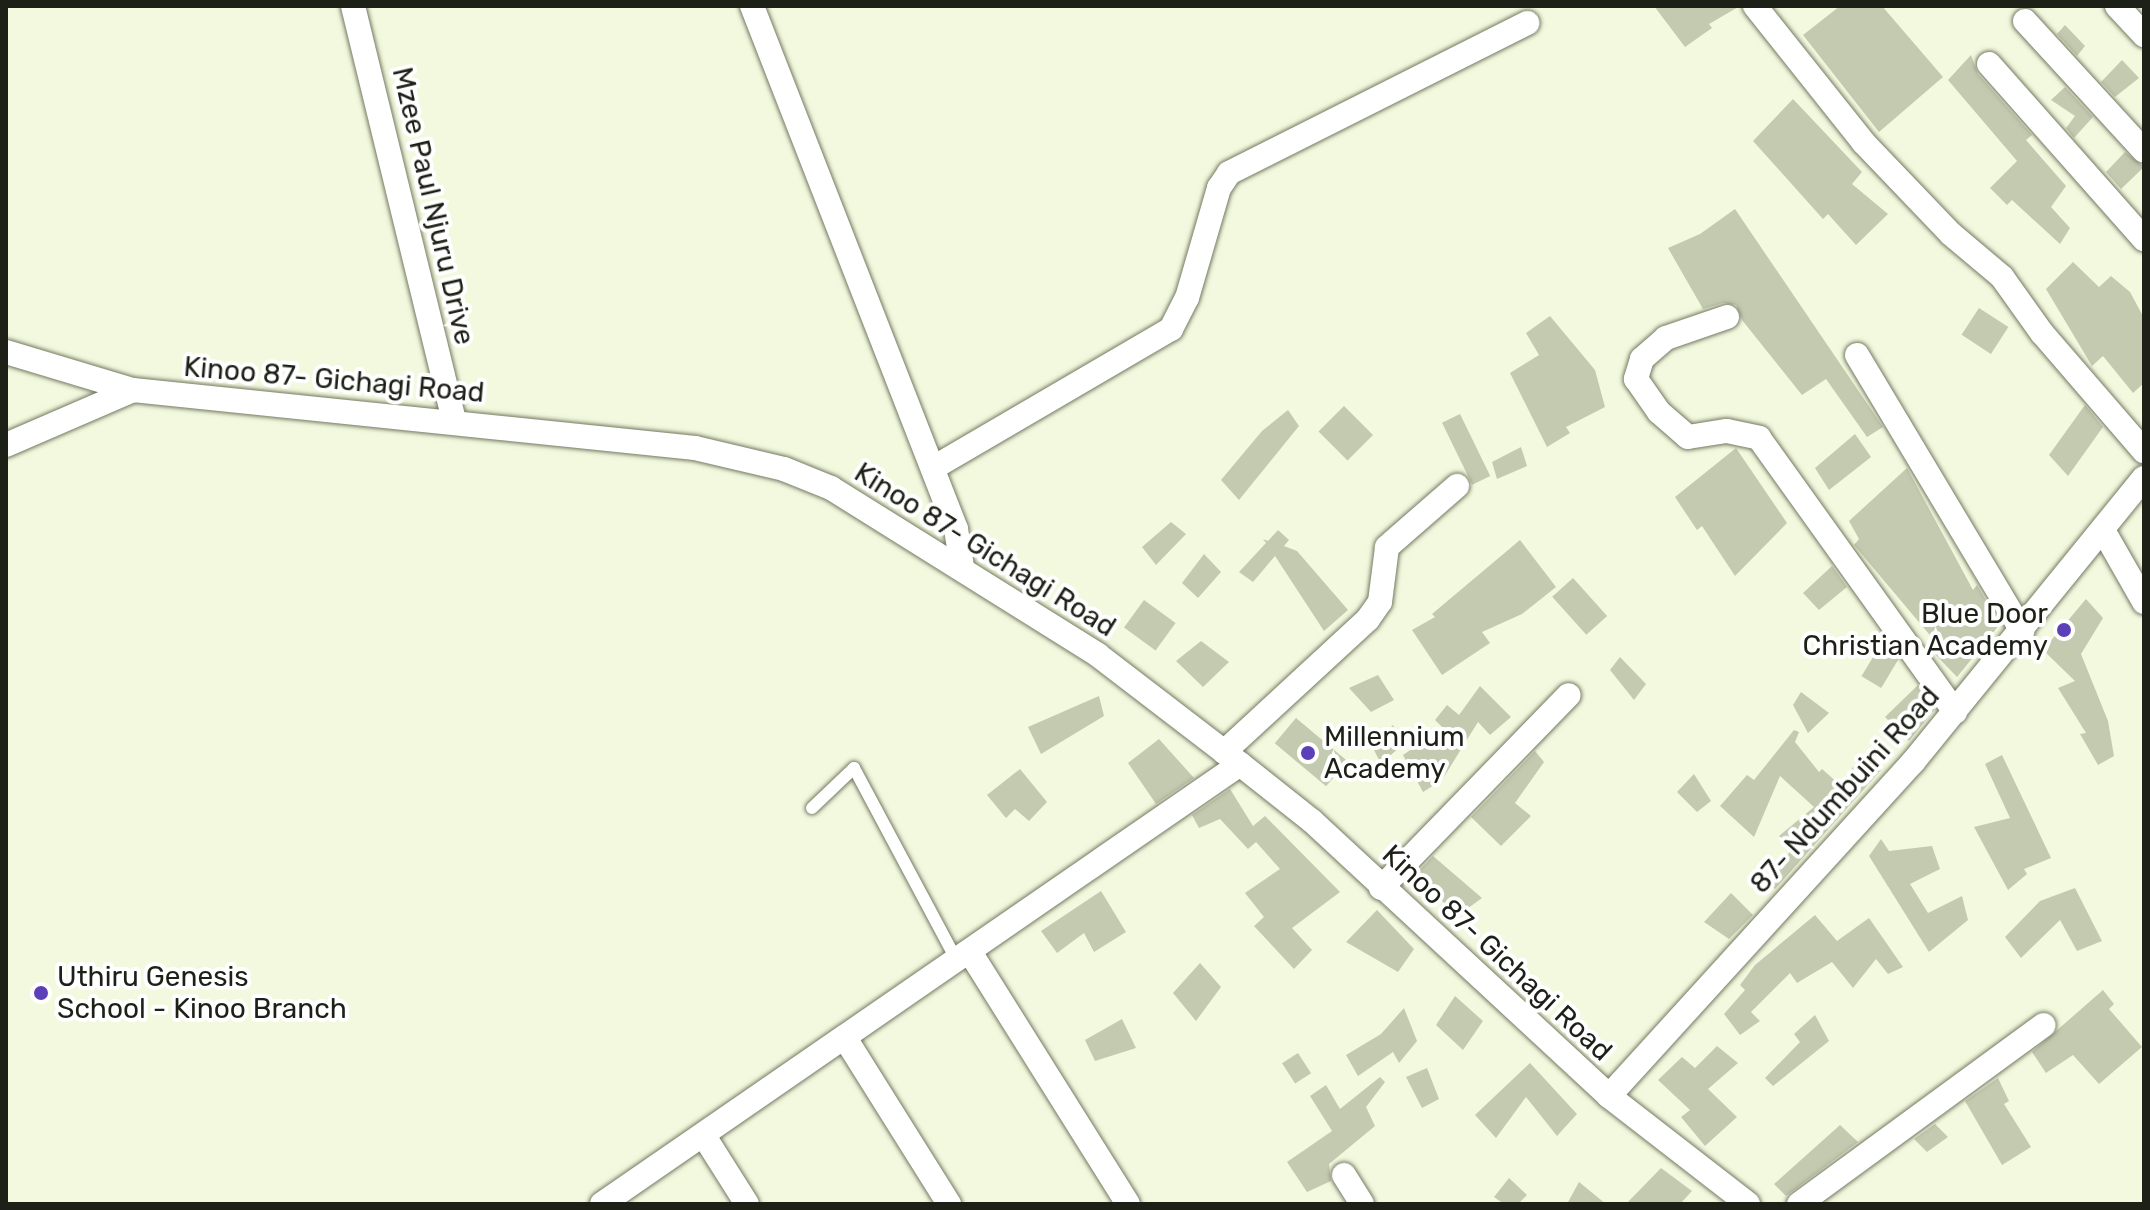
<!DOCTYPE html>
<html>
<head>
<meta charset="utf-8">
<style>
  body { margin:0 }
  #map { position:relative; width:2150px; height:1210px; overflow:hidden; background:#f2f9de; font-family:Rubik,sans-serif }
  div>[style] { position:absolute }
  .building>* { inset:0; background:#c3cab0; transform-origin:0 0 }
  .roads { filter:drop-shadow(0 0 2px #747962) drop-shadow(0 0 2px #747962) }
  .lane>* { height:12px; margin:-6px; padding:0 6px; transform-origin:6px; border-radius:6px; background:#fff }
  .street>* { height:24px; margin:-12px; padding:0 12px; transform-origin:12px; border-radius:12px; background:#fff }
  .dots>* { width:22px; height:22px; translate:-50% -50%; box-sizing:border-box; border:4px solid #fff; border-radius:50% }
  span { translate:-50% -50%; white-space:nowrap; text-align:center; line-height:1.15; -webkit-text-stroke:8px #fff; paint-order:stroke }
  .street-label { font-size:28px; color:#1d2016 }
  .poi-label { font-size:28px; color:#1d2016 }
  .right { translate:-100% -50%; text-align:right }
  .left { translate:0 -50%; text-align:left }
  .frame { position:absolute; inset:0; border:8px solid #1d2016; pointer-events:none }
</style>
</head>
<body>
<div id="map">
  <div class="building">
    <div style="clip-path:polygon(1654px 6px,1740px 6px,1709px 24px,1712px 28px,1685px 47px)"></div>
    <div style="clip-path:polygon(1840px 6px,1882px 6px,1943px 77px,1879px 132px,1803px 35px)"></div>
    <div style="clip-path:polygon(2065px 25px,2085px 46px,2077px 56px,2057px 34px)"></div>
    <div style="clip-path:polygon(1971px 55px,1978px 74px,2032px 135px,2026px 140px,2066px 186px,2051px 207px,2070px 228px,2060px 244px,2012px 200px,2007px 205px,1990px 188px,2017px 161px,1948px 80px)"></div>
    <div style="clip-path:polygon(2122px 60px,2139px 78px,2115px 97px,2101px 82px)"></div>
    <div style="clip-path:polygon(2065px 87px,2093px 117px,2074px 138px,2066px 128px,2075px 116px,2051px 100px)"></div>
    <div style="clip-path:polygon(1793px 99px,1862px 172px,1852px 184px,1888px 214px,1856px 245px,1828px 214px,1823px 219px,1753px 141px)"></div>
    <div style="clip-path:polygon(2125px 152px,2144px 167px,2121px 189px,2106px 172px)"></div>
    <div style="clip-path:polygon(1735px 209px,1883px 427px,1867px 437px,1826px 379px,1802px 395px,1742px 320px,1736px 305px,1723px 303px,1703px 309px,1668px 248px,1700px 234px)"></div>
    <div style="clip-path:polygon(2073px 262px,2099px 287px,2111px 276px,2130px 292px,2144px 318px,2144px 383px,2133px 393px,2103px 356px,2092px 366px,2046px 289px)"></div>
    <div style="left:1979px;top:308px;width:35px;height:32px;rotate:33deg"></div>
    <div style="clip-path:polygon(1550px 316px,1595px 370px,1605px 407px,1566px 427px,1570px 433px,1547px 447px,1510px 373px,1539px 355px,1526px 333px)"></div>
    <div style="clip-path:polygon(2085px 405px,2103px 427px,2068px 476px,2049px 455px)"></div>
    <div style="left:1344px;top:406px;width:41px;height:36px;rotate:45deg"></div>
    <div style="clip-path:polygon(1288px 410px,1299px 426px,1239px 500px,1221px 480px,1262px 431px)"></div>
    <div style="left:1460px;top:414px;width:69px;height:20px;rotate:64deg"></div>
    <div style="clip-path:polygon(1855px 434px,1871px 457px,1829px 490px,1815px 468px)"></div>
    <div style="clip-path:polygon(1521px 447px,1527px 466px,1497px 479px,1492px 462px)"></div>
    <div style="clip-path:polygon(1736px 448px,1787px 523px,1735px 576px,1702px 526px,1697px 530px,1675px 497px)"></div>
    <div style="clip-path:polygon(1907px 468px,1973px 590px,1977px 585px,2000px 624px,1957px 677px,1928px 647px,1934px 640px,1854px 545px,1859px 539px,1849px 521px)"></div>
    <div style="clip-path:polygon(1171px 522px,1186px 534px,1156px 565px,1142px 547px)"></div>
    <div style="clip-path:polygon(1278px 530px,1289px 540px,1284px 546px,1297px 551px,1348px 610px,1324px 631px,1275px 556px,1253px 582px,1239px 572px,1266px 543px,1263px 539px,1268px 541px)"></div>
    <div style="clip-path:polygon(1520px 540px,1556px 587px,1522px 614px,1482px 632px,1490px 643px,1442px 675px,1412px 630px,1435px 617px,1432px 614px)"></div>
    <div style="clip-path:polygon(1204px 554px,1221px 572px,1198px 598px,1182px 583px)"></div>
    <div style="clip-path:polygon(1832px 566px,1847px 587px,1819px 610px,1803px 593px)"></div>
    <div style="left:1573px;top:578px;width:51px;height:28px;rotate:48deg"></div>
    <div style="clip-path:polygon(2086px 599px,2103px 618px,2081px 654px,2108px 721px,2114px 756px,2098px 765px,2080px 734px,2086px 733px,2058px 688px,2075px 681px,2043px 650px)"></div>
    <div style="left:1144px;top:600px;width:39px;height:34px;rotate:36deg"></div>
    <div style="clip-path:polygon(1201px 641px,1229px 662px,1203px 687px,1176px 661px)"></div>
    <div style="left:1879px;top:647px;width:23px;height:34px;rotate:31deg"></div>
    <div style="clip-path:polygon(1620px 657px,1646px 684px,1634px 700px,1610px 670px)"></div>
    <div style="clip-path:polygon(1378px 675px,1394px 700px,1371px 712px,1349px 688px)"></div>
    <div style="clip-path:polygon(1918px 685px,1935px 709px,1909px 741px,1885px 717px)"></div>
    <div style="clip-path:polygon(1480px 686px,1511px 717px,1490px 735px,1478px 722px,1442px 780px,1423px 792px,1403px 755px,1443px 728px,1435px 720px,1447px 705px,1459px 715px)"></div>
    <div style="clip-path:polygon(1801px 692px,1829px 713px,1808px 733px,1793px 705px)"></div>
    <div style="clip-path:polygon(1099px 696px,1104px 716px,1041px 754px,1028px 727px)"></div>
    <div style="left:1296px;top:718px;width:67px;height:33px;rotate:40deg"></div>
    <div style="clip-path:polygon(1393px 725px,1403px 744px,1381px 764px,1372px 746px)"></div>
    <div style="clip-path:polygon(1794px 730px,1799px 732px,1795px 742px,1819px 772px,1822px 769px,1840px 785px,1861px 756px,1881px 770px,1775px 889px,1768px 883px,1793px 847px,1779px 836px,1814px 807px,1780px 776px,1754px 837px,1720px 806px,1747px 775px,1754px 780px)"></div>
    <div style="clip-path:polygon(1159px 739px,1194px 778px,1156px 804px,1128px 763px)"></div>
    <div style="clip-path:polygon(1535px 751px,1544px 762px,1515px 803px,1531px 816px,1501px 846px,1471px 817px)"></div>
    <div style="clip-path:polygon(2002px 755px,2051px 858px,2024px 869px,2027px 874px,2008px 890px,1974px 827px,2010px 818px,1985px 764px)"></div>
    <div style="clip-path:polygon(1020px 769px,1047px 802px,1029px 821px,1015px 809px,1006px 818px,987px 795px)"></div>
    <div style="clip-path:polygon(1694px 774px,1711px 801px,1697px 812px,1677px 792px)"></div>
    <div style="clip-path:polygon(1230px 789px,1253px 826px,1265px 816px,1340px 892px,1292px 928px,1312px 950px,1294px 969px,1254px 926px,1264px 917px,1245px 893px,1280px 869px,1256px 842px,1248px 849px,1220px 819px,1199px 828px,1192px 815px)"></div>
    <div style="clip-path:polygon(1881px 839px,1889px 851px,1932px 846px,1940px 869px,1910px 884px,1928px 913px,1962px 896px,1968px 920px,1929px 952px,1869px 856px)"></div>
    <div style="clip-path:polygon(1433px 856px,1482px 898px,1460px 914px,1411px 879px)"></div>
    <div style="clip-path:polygon(2075px 888px,2102px 941px,2077px 951px,2060px 920px,2021px 958px,2005px 937px,2040px 901px)"></div>
    <div style="clip-path:polygon(1101px 891px,1126px 932px,1094px 952px,1084px 933px,1057px 953px,1041px 931px)"></div>
    <div style="clip-path:polygon(1731px 893px,1753px 915px,1729px 939px,1704px 922px)"></div>
    <div style="clip-path:polygon(1377px 910px,1414px 949px,1398px 972px,1346px 942px)"></div>
    <div style="clip-path:polygon(1815px 915px,1837px 941px,1869px 918px,1903px 967px,1888px 974px,1876px 959px,1853px 988px,1832px 962px,1797px 983px,1790px 973px,1751px 1012px,1760px 1021px,1740px 1035px,1724px 1014px,1745px 990px,1740px 985px,1755px 965px)"></div>
    <div style="clip-path:polygon(1200px 963px,1221px 987px,1196px 1021px,1173px 993px)"></div>
    <div style="clip-path:polygon(2103px 990px,2114px 1004px,2109px 1009px,2142px 1047px,2099px 1084px,2073px 1055px,2046px 1073px,2032px 1052px)"></div>
    <div style="clip-path:polygon(1455px 996px,1483px 1021px,1463px 1050px,1436px 1025px)"></div>
    <div style="clip-path:polygon(1404px 1008px,1417px 1041px,1399px 1063px,1393px 1052px,1358px 1076px,1346px 1055px,1381px 1034px)"></div>
    <div style="clip-path:polygon(1815px 1015px,1829px 1041px,1773px 1086px,1765px 1078px,1800px 1042px,1794px 1034px)"></div>
    <div style="clip-path:polygon(1122px 1019px,1136px 1048px,1095px 1061px,1085px 1040px)"></div>
    <div style="clip-path:polygon(1717px 1046px,1738px 1063px,1708px 1089px,1737px 1117px,1705px 1146px,1681px 1117px,1690px 1110px,1658px 1080px,1682px 1057px,1695px 1068px)"></div>
    <div style="left:1298px;top:1053px;width:24px;height:19px;rotate:57deg"></div>
    <div style="clip-path:polygon(1530px 1063px,1577px 1114px,1557px 1136px,1526px 1097px,1496px 1138px,1475px 1115px)"></div>
    <div style="clip-path:polygon(1427px 1068px,1439px 1099px,1422px 1108px,1406px 1077px)"></div>
    <div style="clip-path:polygon(1380px 1077px,1385px 1082px,1366px 1107px,1375px 1126px,1329px 1164px,1331px 1181px,1307px 1192px,1287px 1162px,1332px 1131px,1310px 1096px,1326px 1085px,1340px 1109px)"></div>
    <div style="clip-path:polygon(1998px 1078px,2009px 1101px,2004px 1104px,2031px 1147px,2002px 1165px,1965px 1101px)"></div>
    <div style="clip-path:polygon(1935px 1124px,1948px 1137px,1927px 1152px,1914px 1139px)"></div>
    <div style="clip-path:polygon(1840px 1125px,1858px 1142px,1786px 1196px,1774px 1184px)"></div>
    <div style="clip-path:polygon(1661px 1168px,1692px 1191px,1680px 1204px,1626px 1204px)"></div>
    <div style="clip-path:polygon(1509px 1178px,1527px 1195px,1518px 1204px,1504px 1204px,1494px 1197px)"></div>
    <div style="clip-path:polygon(1579px 1182px,1606px 1204px,1567px 1204px)"></div>
  </div>
  <div class="roads">
    <div class="lane">
      <div style="left:812px;top:808px;width:58px;rotate:-43.6deg"></div>
      <div style="left:854px;top:768px;width:219px;rotate:61.9deg"></div>
    </div>
    <div class="street">
      <div style="left:353px;top:6px;width:426px;rotate:76.3deg"></div>
      <div style="left:752px;top:6px;width:561px;rotate:68.69deg"></div>
      <div style="left:956px;top:529px;width:37px;rotate:81deg"></div>
      <div style="left:1755px;top:6px;width:174px;rotate:51.5deg"></div>
      <div style="left:1863px;top:142px;width:127px;rotate:46.3deg"></div>
      <div style="left:1951px;top:234px;width:67px;rotate:40.1deg"></div>
      <div style="left:2002px;top:277px;width:69px;rotate:54.5deg"></div>
      <div style="left:2042px;top:333px;width:156px;rotate:49.2deg"></div>
      <div style="left:2117px;top:6px;width:40px;rotate:47deg"></div>
      <div style="left:2025px;top:21px;width:176px;rotate:47.5deg"></div>
      <div style="left:1989px;top:64px;width:234px;rotate:48.5deg"></div>
      <div style="left:1727px;top:317px;width:65px;rotate:161deg"></div>
      <div style="left:1666px;top:338px;width:32px;rotate:139deg"></div>
      <div style="left:1642px;top:359px;width:21px;rotate:107deg"></div>
      <div style="left:1636px;top:379px;width:40px;rotate:55.1deg"></div>
      <div style="left:1659px;top:412px;width:38px;rotate:41deg"></div>
      <div style="left:1688px;top:437px;width:39px;rotate:-9deg"></div>
      <div style="left:1727px;top:431px;width:33px;rotate:12deg"></div>
      <div style="left:1759px;top:438px;width:337px;rotate:54.4deg"></div>
      <div style="left:6px;top:352px;width:133px;rotate:16.7deg"></div>
      <div style="left:133px;top:390px;width:565px;rotate:5.89deg"></div>
      <div style="left:695px;top:448px;width:91px;rotate:13.3deg"></div>
      <div style="left:784px;top:469px;width:51px;rotate:22deg"></div>
      <div style="left:831px;top:488px;width:315px;rotate:32deg"></div>
      <div style="left:1098px;top:655px;width:179px;rotate:37.5deg"></div>
      <div style="left:1240px;top:764px;width:92px;rotate:38.4deg"></div>
      <div style="left:1312px;top:821px;width:405px;rotate:42.8deg"></div>
      <div style="left:1609px;top:1096px;width:176px;rotate:37.8deg"></div>
      <div style="left:1857px;top:355px;width:322px;rotate:59.1deg"></div>
      <div style="left:6px;top:445px;width:138px;rotate:-23.4deg"></div>
      <div style="left:933px;top:468px;width:276px;rotate:-30.3deg"></div>
      <div style="left:1171px;top:329px;width:35px;rotate:-63deg"></div>
      <div style="left:1187px;top:298px;width:115px;rotate:-73.8deg"></div>
      <div style="left:1219px;top:188px;width:18px;rotate:-56deg"></div>
      <div style="left:1229px;top:173px;width:334px;rotate:-26.7deg"></div>
      <div style="left:2103px;top:530px;width:83px;rotate:60.3deg"></div>
      <div style="left:1224px;top:752px;width:196px;rotate:-42.7deg"></div>
      <div style="left:1368px;top:619px;width:21px;rotate:-55deg"></div>
      <div style="left:1380px;top:602px;width:55px;rotate:-82.7deg"></div>
      <div style="left:1387px;top:547px;width:93px;rotate:-41.1deg"></div>
      <div style="left:1381px;top:888px;width:269px;rotate:-45.8deg"></div>
      <div style="left:970px;top:952px;width:297px;rotate:57.9deg"></div>
      <div style="left:845px;top:1038px;width:196px;rotate:57.9deg"></div>
      <div style="left:1609px;top:1096px;width:452px;rotate:-47.7deg"></div>
      <div style="left:1913px;top:762px;width:366px;rotate:-50.9deg"></div>
      <div style="left:704px;top:1136px;width:80px;rotate:57.7deg"></div>
      <div style="left:1344px;top:1175px;width:34px;rotate:58deg"></div>
      <div style="left:602px;top:1204px;width:775px;rotate:-34.59deg"></div>
      <div style="left:1799px;top:1204px;width:303px;rotate:-36.2deg"></div>
    </div>
  </div>
  <div class="dots">
    <div style="left:2064px;top:630px;background:#5c40b8"></div>
    <div style="left:1308px;top:753px;background:#5c40b8"></div>
    <div style="left:41px;top:993px;background:#5c40b8"></div>
  </div>
  <div class="street-label">
    <span style="left:433px;top:206px;rotate:77deg">Mzee Paul Njuru Drive</span>
    <span style="left:334px;top:380px;rotate:5deg">Kinoo 87- Gichagi Road</span>
    <span style="left:985px;top:550px;rotate:32deg">Kinoo 87- Gichagi Road</span>
    <span style="left:1845px;top:790px;rotate:-48deg">87- Ndumbuini Road</span>
    <span style="left:1497px;top:953px;rotate:43deg">Kinoo 87- Gichagi Road</span>
  </div>
  <div class="poi-label">
    <span class="right" style="left:2048px;top:630px">Blue Door<br>Christian Academy</span>
    <span class="left" style="left:1324px;top:753px">Millennium<br>Academy</span>
    <span class="left" style="left:57px;top:993px">Uthiru Genesis<br>School - Kinoo Branch</span>
  </div>
  <div class="frame"></div>
</div>
</body>
</html>
